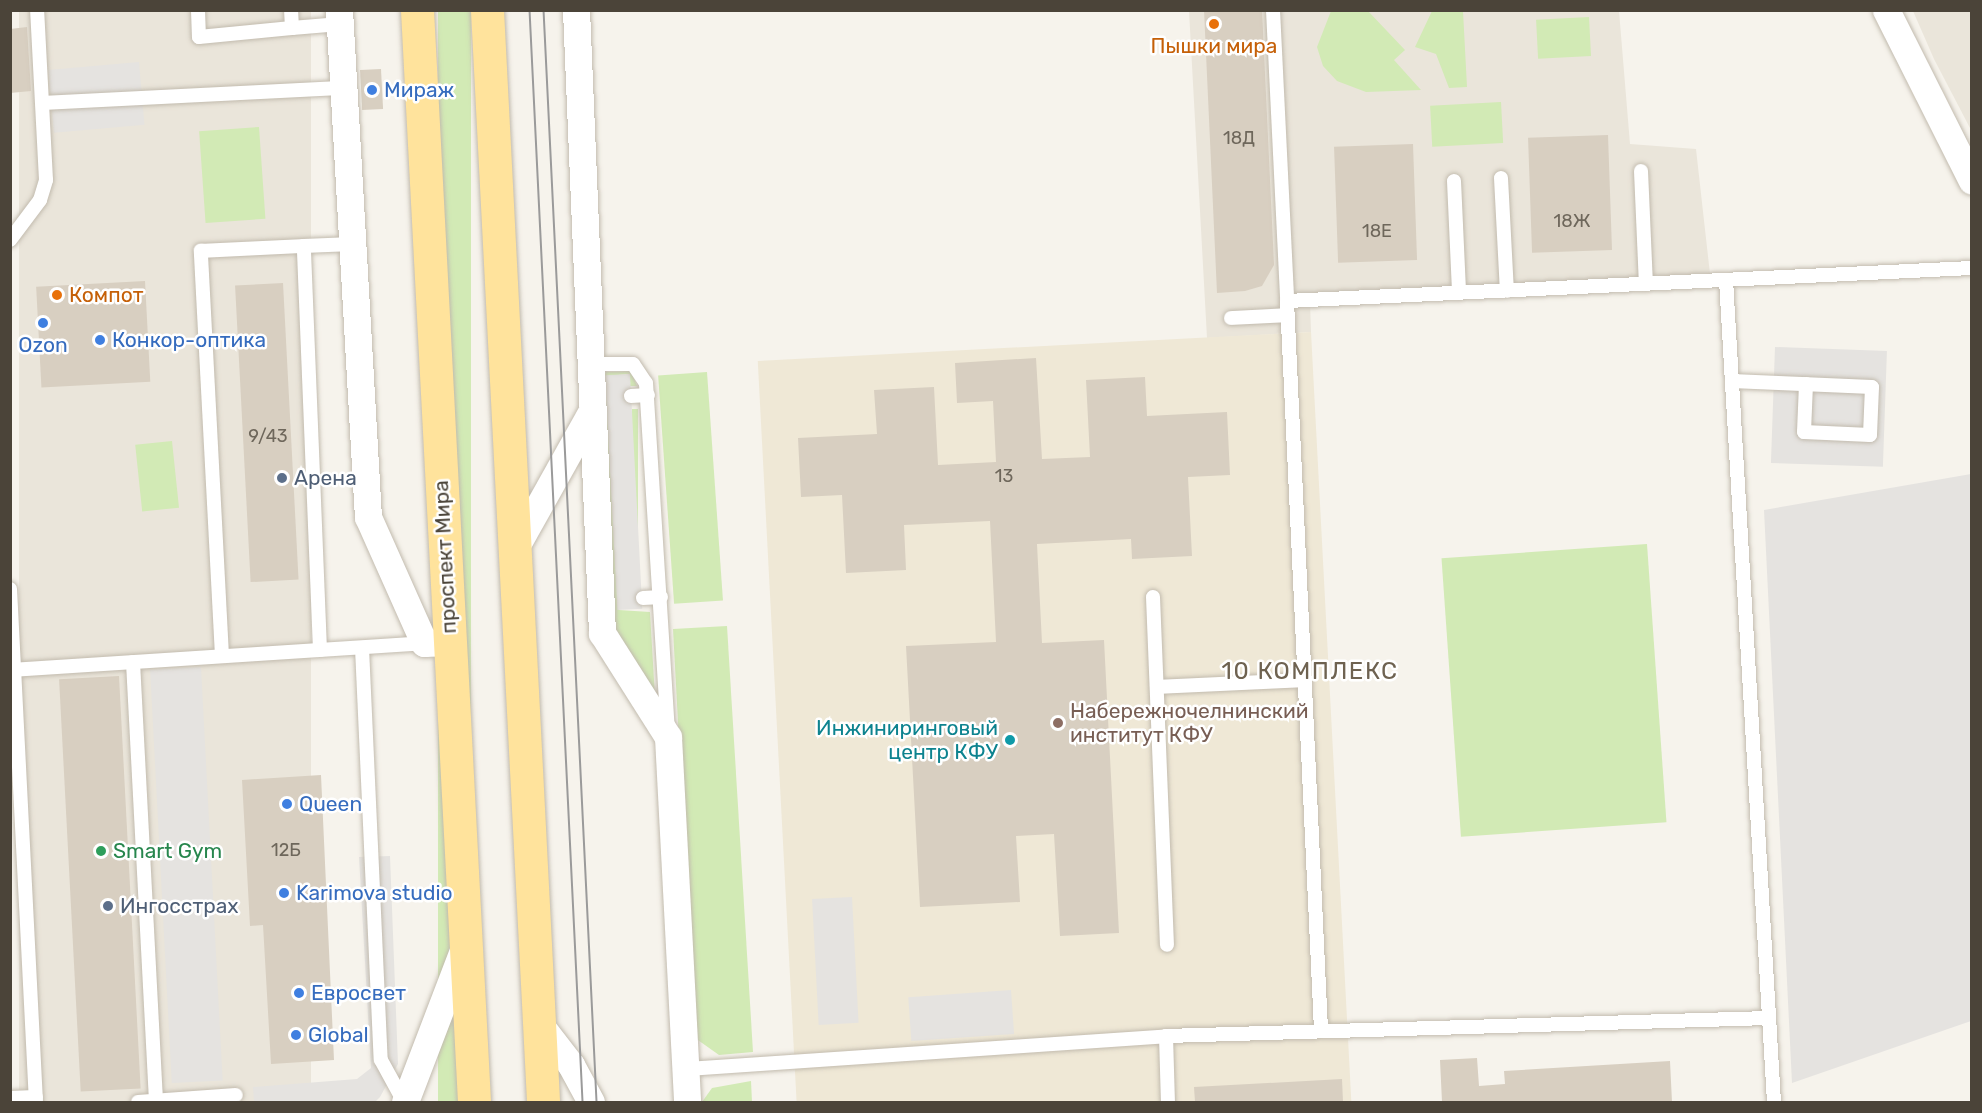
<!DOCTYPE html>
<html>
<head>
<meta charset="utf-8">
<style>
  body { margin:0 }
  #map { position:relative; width:1982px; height:1113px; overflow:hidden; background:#f6f3ec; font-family:Rubik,sans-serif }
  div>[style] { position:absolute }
  .residential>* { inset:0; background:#eae5da; transform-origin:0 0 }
  .education>* { inset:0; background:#efe8d6; transform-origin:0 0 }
  .green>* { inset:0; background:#d2eab5; transform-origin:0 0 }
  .parking>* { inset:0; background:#e5e3e0; transform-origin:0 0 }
  .building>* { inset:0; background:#d8cfc1; transform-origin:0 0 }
  .roads { filter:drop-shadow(0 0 2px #c2bbae) drop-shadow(0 0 2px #c2bbae) }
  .lane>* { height:14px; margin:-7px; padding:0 7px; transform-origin:7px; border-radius:7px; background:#fff }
  .street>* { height:27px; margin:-13.5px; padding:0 13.5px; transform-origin:13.5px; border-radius:13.5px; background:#fff }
  .primary>* { height:33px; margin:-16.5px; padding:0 16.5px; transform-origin:16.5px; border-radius:16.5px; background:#ffe39c }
  .tram>* { height:1.5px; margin:-0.75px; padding:0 0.75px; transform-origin:0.75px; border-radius:0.75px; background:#9a9a9a }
  .dots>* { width:16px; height:16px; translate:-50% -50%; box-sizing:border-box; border:3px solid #fff; border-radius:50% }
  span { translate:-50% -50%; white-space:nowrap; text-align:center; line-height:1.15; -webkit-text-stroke:5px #fff; paint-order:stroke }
  .number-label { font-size:18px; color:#6e675b }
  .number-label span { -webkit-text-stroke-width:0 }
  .food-label { font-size:21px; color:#c56008 }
  .left { translate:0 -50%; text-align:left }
  .shop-label { font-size:21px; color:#366cbe }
  .service-label { font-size:21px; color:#4e5e75 }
  .street-label { font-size:21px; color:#4b4439 }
  .education-label { font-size:21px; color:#785e54 }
  .culture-label { font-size:21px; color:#0d838f }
  .right { translate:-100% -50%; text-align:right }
  .leisure-label { font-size:21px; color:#27864d }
  .quarter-label { font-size:24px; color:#6e6250; letter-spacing:1.5px }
  .frame { position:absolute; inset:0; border:12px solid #4b4439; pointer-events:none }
</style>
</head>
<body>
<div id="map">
  <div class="residential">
    <div style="left:19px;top:11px;width:292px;height:1091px"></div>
    <div style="clip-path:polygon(1189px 11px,1619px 11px,1630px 144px,1696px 149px,1710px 274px,1310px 302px,1311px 332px,1207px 338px)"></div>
    <div style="clip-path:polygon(1913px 11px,1971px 11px,1971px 130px,1934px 59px)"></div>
  </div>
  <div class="education">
    <div style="left:1311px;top:332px;width:771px;height:554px;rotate:87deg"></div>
  </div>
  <div class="green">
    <div style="left:438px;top:11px;width:33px;height:1092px"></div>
    <div style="clip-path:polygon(1331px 11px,1368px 11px,1405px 50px,1394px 60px,1421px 90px,1366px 92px,1337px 81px,1323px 66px,1317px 47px)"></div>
    <div style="clip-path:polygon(1432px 11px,1463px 11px,1467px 87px,1449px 88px,1436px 54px,1415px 47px)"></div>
    <div style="left:1589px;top:17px;width:39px;height:53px;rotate:87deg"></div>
    <div style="left:1501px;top:102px;width:41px;height:71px;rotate:87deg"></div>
    <div style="left:259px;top:127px;width:92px;height:60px;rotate:86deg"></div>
    <div style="clip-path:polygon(631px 371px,637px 386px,630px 386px,629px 374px,605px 376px,619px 610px,650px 612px,655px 697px,611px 624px,597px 383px,606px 372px)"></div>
    <div style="left:707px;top:372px;width:229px;height:49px;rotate:86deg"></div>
    <div style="left:632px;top:409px;width:6px;height:177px"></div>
    <div style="left:172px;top:441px;width:67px;height:37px;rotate:84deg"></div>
    <div style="left:1647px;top:544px;width:279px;height:206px;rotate:86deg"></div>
    <div style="clip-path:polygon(727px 626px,753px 1052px,719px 1055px,695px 1038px,673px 629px)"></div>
    <div style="clip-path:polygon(751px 1081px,752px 1102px,702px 1102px,712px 1088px)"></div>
  </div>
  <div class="parking">
    <div style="left:139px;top:62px;width:63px;height:91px;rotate:85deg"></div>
    <div style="left:1775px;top:347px;width:112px;height:116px;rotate:2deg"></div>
    <div style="left:630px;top:374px;width:235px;height:25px;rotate:87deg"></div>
    <div style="clip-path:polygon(1971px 474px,1971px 1021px,1792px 1083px,1764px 510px)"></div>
    <div style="left:201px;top:667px;width:414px;height:51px;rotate:87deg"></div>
    <div style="clip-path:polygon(390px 856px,398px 1064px,380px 1097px,375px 1102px,254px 1102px,253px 1087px,357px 1079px,371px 1068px,359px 857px)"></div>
    <div style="left:852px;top:897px;width:126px;height:40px;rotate:87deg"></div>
    <div style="left:1011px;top:990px;width:44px;height:103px;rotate:86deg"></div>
  </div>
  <div class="building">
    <div style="clip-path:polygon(1204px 10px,1262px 10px,1274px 265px,1262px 286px,1245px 291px,1217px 293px)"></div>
    <div style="clip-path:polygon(27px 27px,31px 91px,10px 93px,10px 29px)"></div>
    <div style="left:381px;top:69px;width:40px;height:21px;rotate:87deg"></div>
    <div style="left:1608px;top:135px;width:115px;height:80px;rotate:88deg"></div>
    <div style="left:1413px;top:144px;width:116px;height:79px;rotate:88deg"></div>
    <div style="left:145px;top:281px;width:101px;height:109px;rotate:87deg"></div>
    <div style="left:283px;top:283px;width:297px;height:48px;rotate:87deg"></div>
    <div style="clip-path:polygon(1036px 358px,1042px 459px,1090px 457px,1086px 380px,1145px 377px,1147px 416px,1227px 412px,1230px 475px,1188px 477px,1192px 556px,1132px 559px,1131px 539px,1037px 544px,1042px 643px,1104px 640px,1119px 933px,1060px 936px,1054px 834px,1016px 836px,1020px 902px,920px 907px,906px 646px,996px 642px,990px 521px,904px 525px,906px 570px,846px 573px,842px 495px,801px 497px,798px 438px,877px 434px,874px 390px,934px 387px,938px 465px,996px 462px,993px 401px,957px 403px,955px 363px)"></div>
    <div style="left:119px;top:676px;width:413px;height:60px;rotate:87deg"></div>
    <div style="clip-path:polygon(321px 775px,334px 1060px,271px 1064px,263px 925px,250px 926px,242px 780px)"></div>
    <div style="clip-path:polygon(1477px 1058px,1479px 1086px,1505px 1084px,1504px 1071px,1670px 1061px,1672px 1102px,1442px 1102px,1440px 1060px)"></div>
    <div style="clip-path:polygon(1342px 1079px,1343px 1102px,1195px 1102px,1194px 1087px)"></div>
  </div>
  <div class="roads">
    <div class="lane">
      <div style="left:198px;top:10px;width:27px;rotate:88deg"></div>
      <div style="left:199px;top:37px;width:93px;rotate:-5.5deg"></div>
      <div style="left:292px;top:28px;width:18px;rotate:-93deg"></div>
      <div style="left:1273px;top:10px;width:291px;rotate:87.2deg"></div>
      <div style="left:1287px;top:301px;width:686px;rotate:-2.76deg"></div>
      <div style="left:292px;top:28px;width:48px;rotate:-4.8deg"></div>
      <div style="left:44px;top:103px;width:299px;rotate:-2.9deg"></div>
      <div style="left:1641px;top:171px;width:113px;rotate:87.5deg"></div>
      <div style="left:1501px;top:178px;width:113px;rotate:87deg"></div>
      <div style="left:1454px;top:181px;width:112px;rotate:87.4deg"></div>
      <div style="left:10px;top:240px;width:50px;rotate:-53.1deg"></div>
      <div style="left:40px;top:200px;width:21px;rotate:-73deg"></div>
      <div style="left:46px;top:180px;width:170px;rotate:-93deg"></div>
      <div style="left:1726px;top:280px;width:823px;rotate:86.66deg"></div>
      <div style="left:1287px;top:301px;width:730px;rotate:87.33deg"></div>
      <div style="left:1231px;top:318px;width:57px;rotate:-3deg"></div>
      <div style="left:588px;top:364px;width:45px"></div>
      <div style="left:633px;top:364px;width:23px;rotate:56deg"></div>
      <div style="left:646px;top:383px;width:347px;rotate:86.4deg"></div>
      <div style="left:1732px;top:381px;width:140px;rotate:2.5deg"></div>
      <div style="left:1872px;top:387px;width:48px;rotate:92.4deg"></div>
      <div style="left:1870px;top:435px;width:66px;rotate:-177.4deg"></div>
      <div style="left:1804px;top:432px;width:48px;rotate:-87.6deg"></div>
      <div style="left:631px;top:396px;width:17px;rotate:-3deg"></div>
      <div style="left:10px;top:589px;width:514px;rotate:87.1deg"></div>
      <div style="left:1153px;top:597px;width:348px;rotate:87.7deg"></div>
      <div style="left:643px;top:598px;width:18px;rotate:-3deg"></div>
      <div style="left:362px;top:648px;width:412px;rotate:87.4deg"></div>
      <div style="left:381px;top:1060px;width:48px;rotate:61.3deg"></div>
      <div style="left:320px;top:650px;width:404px;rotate:-92.3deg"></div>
      <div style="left:304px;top:246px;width:48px;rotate:-2.4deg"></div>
      <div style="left:222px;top:656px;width:406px;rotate:-93deg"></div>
      <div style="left:201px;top:251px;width:103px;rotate:-2.8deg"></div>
      <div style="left:133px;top:662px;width:440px;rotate:87deg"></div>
      <div style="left:10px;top:670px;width:415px;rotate:-3.7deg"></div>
      <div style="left:1157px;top:687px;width:148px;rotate:-2.7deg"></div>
      <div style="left:1166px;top:1036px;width:66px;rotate:88.3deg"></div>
      <div style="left:687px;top:1069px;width:480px;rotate:-3.9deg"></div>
      <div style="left:1166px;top:1036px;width:603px;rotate:-1.71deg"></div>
      <div style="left:10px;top:1098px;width:26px;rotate:-2deg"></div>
      <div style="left:138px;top:1102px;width:98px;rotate:-4.1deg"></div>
    </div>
    <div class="street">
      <div style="left:339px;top:10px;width:508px;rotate:86.73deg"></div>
      <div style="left:368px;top:517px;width:138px;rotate:66deg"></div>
      <div style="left:424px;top:643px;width:26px;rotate:-2deg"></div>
      <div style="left:576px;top:10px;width:624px;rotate:87.61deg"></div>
      <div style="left:602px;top:633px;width:123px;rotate:57.6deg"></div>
      <div style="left:668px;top:737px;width:365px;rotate:87deg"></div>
      <div style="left:1886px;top:10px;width:191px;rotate:63.3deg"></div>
      <div style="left:514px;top:550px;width:156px;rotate:-60.8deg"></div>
      <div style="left:537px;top:1021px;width:56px;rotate:52.3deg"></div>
      <div style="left:571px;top:1065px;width:42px;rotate:61.6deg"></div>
      <div style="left:405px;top:1102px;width:163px;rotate:-69.1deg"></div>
    </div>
    <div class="primary">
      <div style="left:417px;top:10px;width:1093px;rotate:87.01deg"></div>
      <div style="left:487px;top:10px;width:1093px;rotate:87.06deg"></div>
    </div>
  </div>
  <div class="tram">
    <div style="left:530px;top:10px;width:1093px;rotate:87.22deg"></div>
    <div style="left:544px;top:10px;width:1093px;rotate:87.22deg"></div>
  </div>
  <div class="dots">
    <div style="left:1214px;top:24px;background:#e8710a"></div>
    <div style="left:372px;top:90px;background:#3f7fe0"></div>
    <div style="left:57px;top:295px;background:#e8710a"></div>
    <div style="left:43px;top:323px;background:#3f7fe0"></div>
    <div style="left:100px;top:340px;background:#3f7fe0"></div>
    <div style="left:282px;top:478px;background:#5c6f8a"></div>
    <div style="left:1058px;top:723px;background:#8d6e63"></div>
    <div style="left:1010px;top:740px;background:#0f9aa8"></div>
    <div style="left:287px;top:804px;background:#3f7fe0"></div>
    <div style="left:101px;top:851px;background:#2e9e5b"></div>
    <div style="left:284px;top:893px;background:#3f7fe0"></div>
    <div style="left:108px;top:906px;background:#5c6f8a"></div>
    <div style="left:299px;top:993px;background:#3f7fe0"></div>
    <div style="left:296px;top:1035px;background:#3f7fe0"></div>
  </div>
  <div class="number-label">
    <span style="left:1239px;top:138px">18Д</span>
    <span style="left:1572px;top:221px">18Ж</span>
    <span style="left:1377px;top:231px">18Е</span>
    <span style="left:268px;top:436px">9/43</span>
    <span style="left:1004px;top:476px">13</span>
    <span style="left:286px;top:850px">12Б</span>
  </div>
  <div class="food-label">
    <span style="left:1214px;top:46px">Пышки мира</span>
    <span class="left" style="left:69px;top:295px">Компот</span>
  </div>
  <div class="shop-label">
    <span class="left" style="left:384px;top:90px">Мираж</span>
    <span class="left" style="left:112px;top:340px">Конкор-оптика</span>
    <span style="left:43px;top:345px">Ozon</span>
    <span class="left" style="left:299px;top:804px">Queen</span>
    <span class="left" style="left:296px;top:893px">Karimova studio</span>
    <span class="left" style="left:311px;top:993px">Евросвет</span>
    <span class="left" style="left:308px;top:1035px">Global</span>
  </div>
  <div class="service-label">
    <span class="left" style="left:294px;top:478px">Арена</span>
    <span class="left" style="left:120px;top:906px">Ингосстрах</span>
  </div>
  <div class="street-label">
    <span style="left:445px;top:557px;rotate:-93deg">проспект Мира</span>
  </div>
  <div class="education-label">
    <span class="left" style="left:1070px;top:723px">Набережночелнинский<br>институт КФУ</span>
  </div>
  <div class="culture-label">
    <span class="right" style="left:998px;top:740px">Инжиниринговый<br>центр КФУ</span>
  </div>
  <div class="leisure-label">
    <span class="left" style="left:113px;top:851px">Smart Gym</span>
  </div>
  <div class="quarter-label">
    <span style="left:1310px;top:672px">10 КОМПЛЕКС</span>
  </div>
  <div class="frame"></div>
</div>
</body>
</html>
